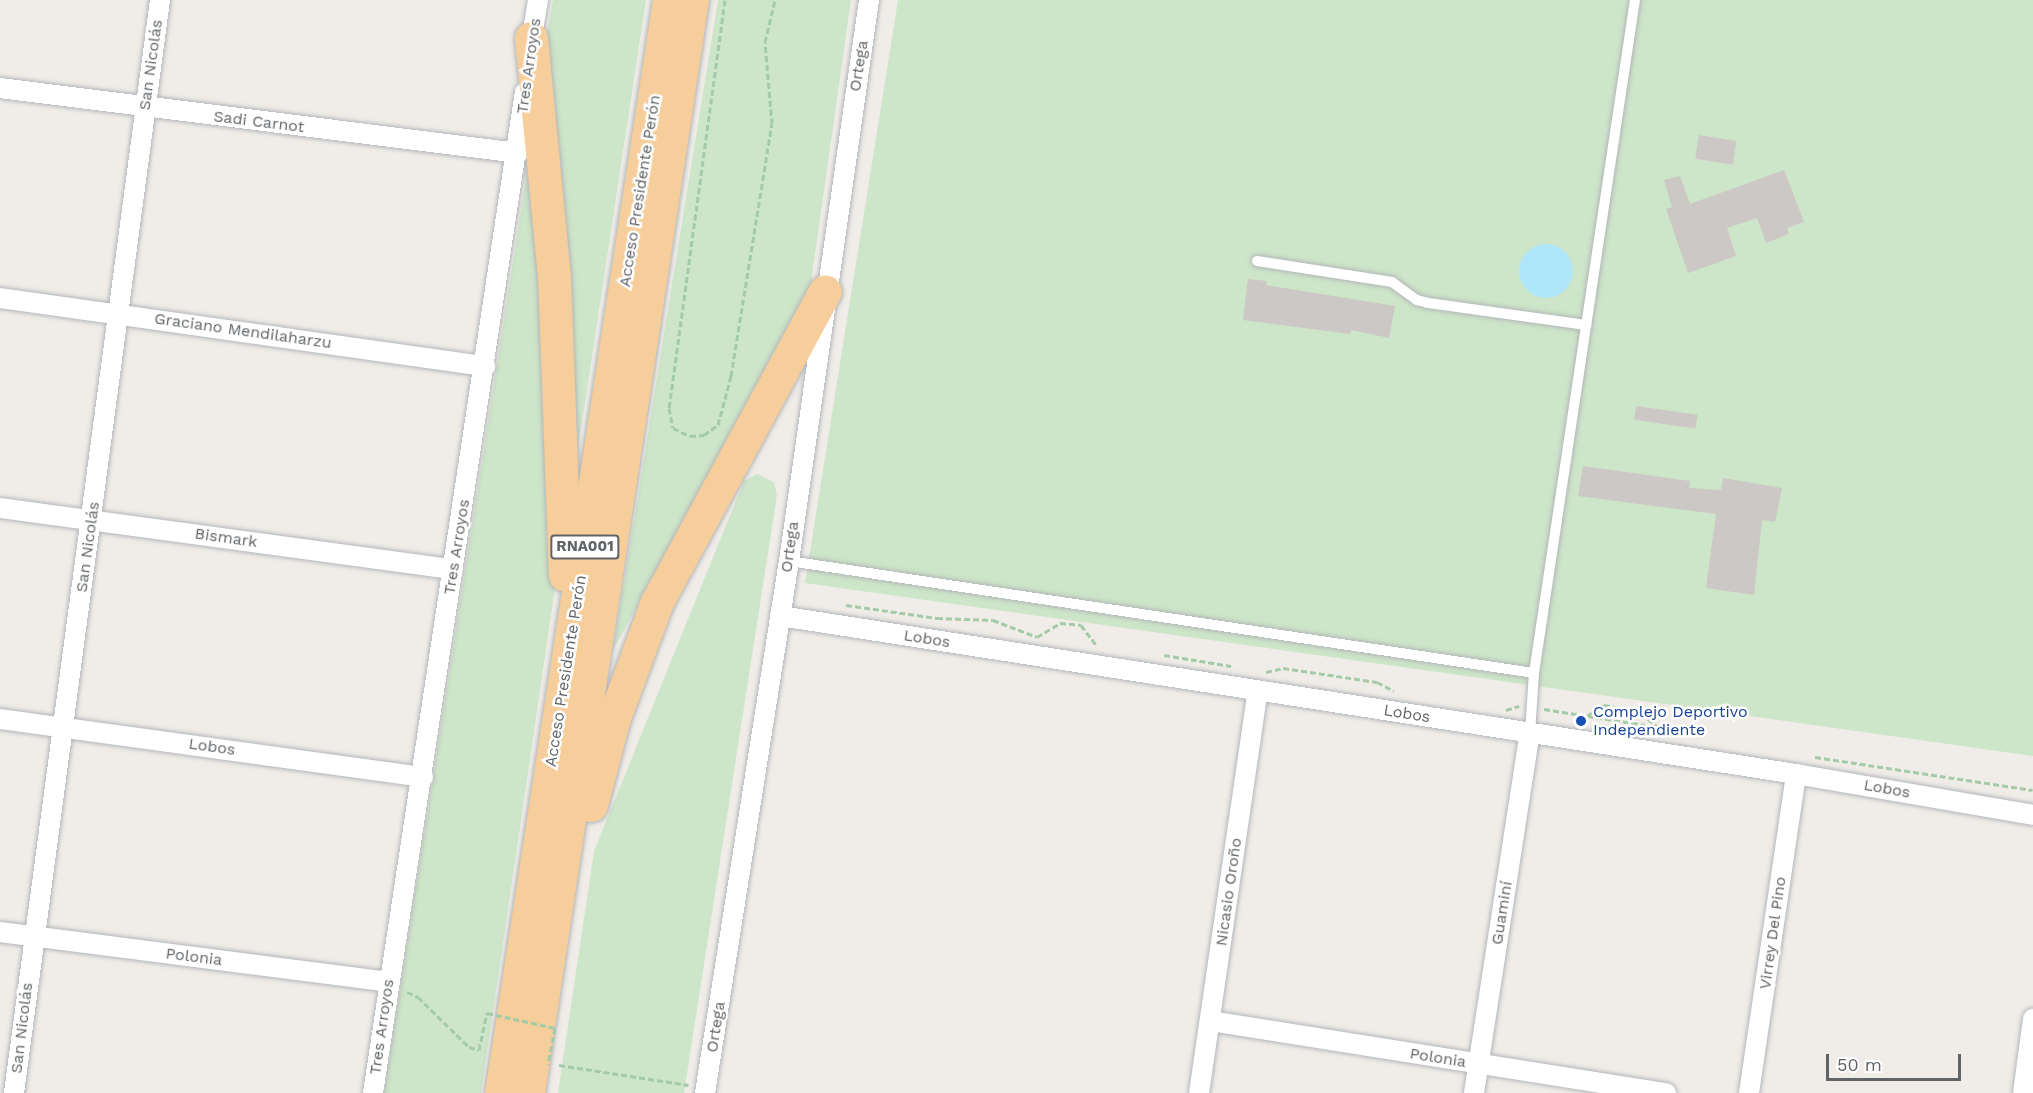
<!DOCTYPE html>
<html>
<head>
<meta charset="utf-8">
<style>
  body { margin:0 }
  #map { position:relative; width:2033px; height:1093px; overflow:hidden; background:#f0ede9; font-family:"Work Sans",sans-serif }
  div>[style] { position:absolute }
  .green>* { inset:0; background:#cde5c8 }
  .water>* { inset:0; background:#b0e6f9 }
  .round { border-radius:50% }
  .building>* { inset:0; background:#ccc8c5; transform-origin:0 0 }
  .path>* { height:3px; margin-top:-1.5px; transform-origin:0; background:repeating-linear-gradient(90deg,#a4cba8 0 6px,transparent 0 9px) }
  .roads { filter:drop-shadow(0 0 2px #b3b6b9) drop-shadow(0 0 2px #b3b6b9) }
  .lane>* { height:10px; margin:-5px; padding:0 5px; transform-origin:5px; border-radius:5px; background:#fff }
  .street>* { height:20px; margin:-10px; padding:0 10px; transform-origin:10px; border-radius:10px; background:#fff }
  .highway>* { height:33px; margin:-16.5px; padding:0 16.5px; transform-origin:16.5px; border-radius:16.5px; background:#f5ce9b }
  .path-bridge>* { height:3px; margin-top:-1.5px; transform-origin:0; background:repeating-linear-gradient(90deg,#a4cba8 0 6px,transparent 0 9px) }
  .dots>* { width:16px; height:16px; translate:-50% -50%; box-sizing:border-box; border:3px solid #fff; border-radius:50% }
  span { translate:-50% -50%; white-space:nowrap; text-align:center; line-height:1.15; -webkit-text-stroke:5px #fff; paint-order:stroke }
  .shield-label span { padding:2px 4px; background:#fff; border:2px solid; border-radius:4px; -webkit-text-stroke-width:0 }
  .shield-label { font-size:15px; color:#606467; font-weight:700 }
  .street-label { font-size:16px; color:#606467 }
  .transit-label { font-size:16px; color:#164399 }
  .left { translate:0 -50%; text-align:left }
  .scale { position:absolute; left:1826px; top:1054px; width:135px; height:27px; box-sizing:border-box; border:3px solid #606467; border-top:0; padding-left:8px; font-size:18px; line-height:21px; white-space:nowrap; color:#606467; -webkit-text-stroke:4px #fff; paint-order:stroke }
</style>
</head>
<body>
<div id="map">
  <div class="green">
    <div style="clip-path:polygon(553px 0,646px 0,577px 455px,546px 39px)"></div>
    <div style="clip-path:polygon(718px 0,851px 0,810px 290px,613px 650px)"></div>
    <div style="clip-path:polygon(898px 0,2033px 0,2033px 756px,805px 583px)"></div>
    <div style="clip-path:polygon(532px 139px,556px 581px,481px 1093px,384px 1093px)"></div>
    <div style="clip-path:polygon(757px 474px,774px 482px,777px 495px,684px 1093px,558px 1093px,594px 851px,744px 481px)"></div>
  </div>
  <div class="water">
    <div class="round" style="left:1519px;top:244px;width:54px;height:54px"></div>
  </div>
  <div class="building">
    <div style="left:1699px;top:135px;width:38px;height:24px;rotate:9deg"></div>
    <div style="clip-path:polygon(1784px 170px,1804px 222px,1787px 228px,1789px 234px,1766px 243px,1757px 218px,1727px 228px,1736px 256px,1688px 273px,1666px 209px,1672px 207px,1664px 180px,1680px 176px,1690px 204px)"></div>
    <div style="clip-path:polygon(1248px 279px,1267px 281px,1266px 285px,1395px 306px,1389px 338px,1351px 330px,1350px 334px,1243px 320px)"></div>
    <div style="left:1636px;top:406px;width:62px;height:14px;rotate:8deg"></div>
    <div style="clip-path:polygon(1583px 466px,1690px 481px,1689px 488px,1721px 490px,1723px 478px,1782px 488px,1775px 522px,1762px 520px,1754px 595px,1706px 588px,1716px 514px,1578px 496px)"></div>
  </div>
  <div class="path">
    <div style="left:725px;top:0;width:412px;rotate:97.8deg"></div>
    <div style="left:669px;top:408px;width:20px;rotate:79deg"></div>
    <div style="left:673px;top:428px;width:19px;rotate:25deg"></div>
    <div style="left:690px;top:436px;width:14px;rotate:-4deg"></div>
    <div style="left:704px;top:435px;width:17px;rotate:-36deg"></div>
    <div style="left:718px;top:425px;width:51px;rotate:-75.1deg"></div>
    <div style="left:731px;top:376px;width:255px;rotate:-80.8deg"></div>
    <div style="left:772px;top:124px;width:82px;rotate:-94.9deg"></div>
    <div style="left:765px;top:42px;width:43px;rotate:-76.6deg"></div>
    <div style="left:846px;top:605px;width:92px;rotate:8.1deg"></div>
    <div style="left:937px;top:618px;width:56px;rotate:2deg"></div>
    <div style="left:993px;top:620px;width:47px;rotate:21.1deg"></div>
    <div style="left:1037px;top:637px;width:27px;rotate:-31deg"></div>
    <div style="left:1060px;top:623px;width:21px;rotate:5deg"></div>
    <div style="left:1081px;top:625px;width:25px;rotate:53deg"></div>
    <div style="left:1164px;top:655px;width:68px;rotate:9.3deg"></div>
    <div style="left:1266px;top:672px;width:17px;rotate:-13deg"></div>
    <div style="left:1283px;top:668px;width:95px;rotate:8.5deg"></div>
    <div style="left:1377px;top:682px;width:19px;rotate:28deg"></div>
    <div style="left:1544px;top:709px;width:44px;rotate:9.2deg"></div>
    <div style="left:1587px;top:716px;width:20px;rotate:-33deg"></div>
    <div style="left:1604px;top:705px;width:12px;rotate:9deg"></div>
    <div style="left:1616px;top:707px;width:26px;rotate:13deg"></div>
    <div style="left:1641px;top:713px;width:25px;rotate:40deg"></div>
    <div style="left:1506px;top:710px;width:14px;rotate:-17deg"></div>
    <div style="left:1587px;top:716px;width:66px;rotate:8.7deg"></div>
    <div style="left:1652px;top:726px;width:17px;rotate:28deg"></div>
    <div style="left:1815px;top:757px;width:220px;rotate:8.6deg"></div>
    <div style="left:407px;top:992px;width:12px;rotate:24deg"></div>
    <div style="left:418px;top:997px;width:71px;rotate:44.4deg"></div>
    <div style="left:469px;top:1047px;width:10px;rotate:17deg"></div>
    <div style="left:559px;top:1065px;width:131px;rotate:8.8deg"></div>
  </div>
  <div class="roads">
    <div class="lane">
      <div style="left:1257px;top:261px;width:137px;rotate:8.8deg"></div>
      <div style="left:1392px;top:282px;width:31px;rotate:36deg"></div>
      <div style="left:1417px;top:300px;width:11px;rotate:15deg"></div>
      <div style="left:1428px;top:303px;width:160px;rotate:7.9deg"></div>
      <div style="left:789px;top:561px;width:753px;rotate:8.55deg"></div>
      <div style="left:1530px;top:733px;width:60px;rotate:-86.2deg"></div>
      <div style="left:1534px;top:673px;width:681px;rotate:-81.47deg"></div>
    </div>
    <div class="street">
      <div style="left:530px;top:48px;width:49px;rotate:-80.5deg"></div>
      <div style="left:0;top:88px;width:522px;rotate:7.15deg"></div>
      <div style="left:0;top:298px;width:490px;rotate:8deg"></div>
      <div style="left:0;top:508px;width:457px;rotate:7.7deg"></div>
      <div style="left:780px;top:616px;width:1028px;rotate:8.84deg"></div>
      <div style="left:1796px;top:774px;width:241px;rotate:9.8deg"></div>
      <div style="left:0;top:719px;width:427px;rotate:7.8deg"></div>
      <div style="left:0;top:932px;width:392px;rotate:7.3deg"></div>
      <div style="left:1210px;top:1021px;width:462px;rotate:9deg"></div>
      <div style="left:14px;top:1093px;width:1103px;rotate:-82.39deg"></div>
      <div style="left:373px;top:1093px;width:1012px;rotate:-81.37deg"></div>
      <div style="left:705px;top:1093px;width:539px;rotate:-81.03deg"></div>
      <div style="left:789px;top:561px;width:567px;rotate:-81.88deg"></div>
      <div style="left:1199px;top:1093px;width:406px;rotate:-81.7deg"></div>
      <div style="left:1474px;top:1093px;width:364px;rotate:-81.2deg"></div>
      <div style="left:1749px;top:1093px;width:322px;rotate:-81.6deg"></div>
      <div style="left:2023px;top:1093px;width:75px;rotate:-82.3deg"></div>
    </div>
    <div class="highway">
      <div style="left:531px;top:38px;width:239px;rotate:84.5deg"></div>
      <div style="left:554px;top:276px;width:299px;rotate:87.9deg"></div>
      <div style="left:591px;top:805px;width:90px;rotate:-75.2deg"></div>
      <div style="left:614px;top:718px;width:124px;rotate:-69.7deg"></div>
      <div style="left:657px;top:602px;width:353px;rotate:-61.6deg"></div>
      <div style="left:501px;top:1093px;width:1106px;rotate:-81.26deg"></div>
      <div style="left:528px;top:1093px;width:1105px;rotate:-81.47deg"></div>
    </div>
  </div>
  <div class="path-bridge">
    <div style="left:479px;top:1050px;width:38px;rotate:-78deg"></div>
    <div style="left:487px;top:1013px;width:70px;rotate:12.4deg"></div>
    <div style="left:555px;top:1028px;width:37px;rotate:101deg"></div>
  </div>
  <div class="dots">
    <div style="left:1581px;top:721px;background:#1a4fb4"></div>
  </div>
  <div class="shield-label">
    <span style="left:585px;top:547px">RNA001</span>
  </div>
  <div class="street-label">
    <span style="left:151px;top:65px;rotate:-82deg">San Nicolás</span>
    <span style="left:529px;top:66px;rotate:-82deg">Tres Arroyos</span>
    <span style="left:859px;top:66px;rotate:-81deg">Ortega</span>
    <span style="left:259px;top:122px;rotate:7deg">Sadi Carnot</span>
    <span style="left:640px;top:191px;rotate:-81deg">Acceso Presidente Perón</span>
    <span style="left:243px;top:331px;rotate:8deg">Graciano Mendilaharzu</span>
    <span style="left:226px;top:538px;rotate:8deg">Bismark</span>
    <span style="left:88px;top:547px;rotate:-82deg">San Nicolás</span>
    <span style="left:457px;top:547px;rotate:-81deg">Tres Arroyos</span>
    <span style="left:790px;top:547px;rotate:-82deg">Ortega</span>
    <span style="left:927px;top:639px;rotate:9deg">Lobos</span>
    <span style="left:566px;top:671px;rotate:-81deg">Acceso Presidente Perón</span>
    <span style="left:1407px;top:714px;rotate:9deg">Lobos</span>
    <span style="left:212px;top:747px;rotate:8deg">Lobos</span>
    <span style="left:1887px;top:789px;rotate:10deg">Lobos</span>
    <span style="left:1229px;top:892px;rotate:-82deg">Nicasio Oroño</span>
    <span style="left:1502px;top:913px;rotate:-81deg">Guaminí</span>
    <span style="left:1773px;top:933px;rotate:-82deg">Virrey Del Pino</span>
    <span style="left:194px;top:957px;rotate:7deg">Polonia</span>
    <span style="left:382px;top:1027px;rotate:-82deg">Tres Arroyos</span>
    <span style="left:716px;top:1027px;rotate:-81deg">Ortega</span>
    <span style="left:22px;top:1028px;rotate:-83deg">San Nicolás</span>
    <span style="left:1438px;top:1058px;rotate:9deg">Polonia</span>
  </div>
  <div class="transit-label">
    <span class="left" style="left:1593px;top:721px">Complejo Deportivo<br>Independiente</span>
  </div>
  <div class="scale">50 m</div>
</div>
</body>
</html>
